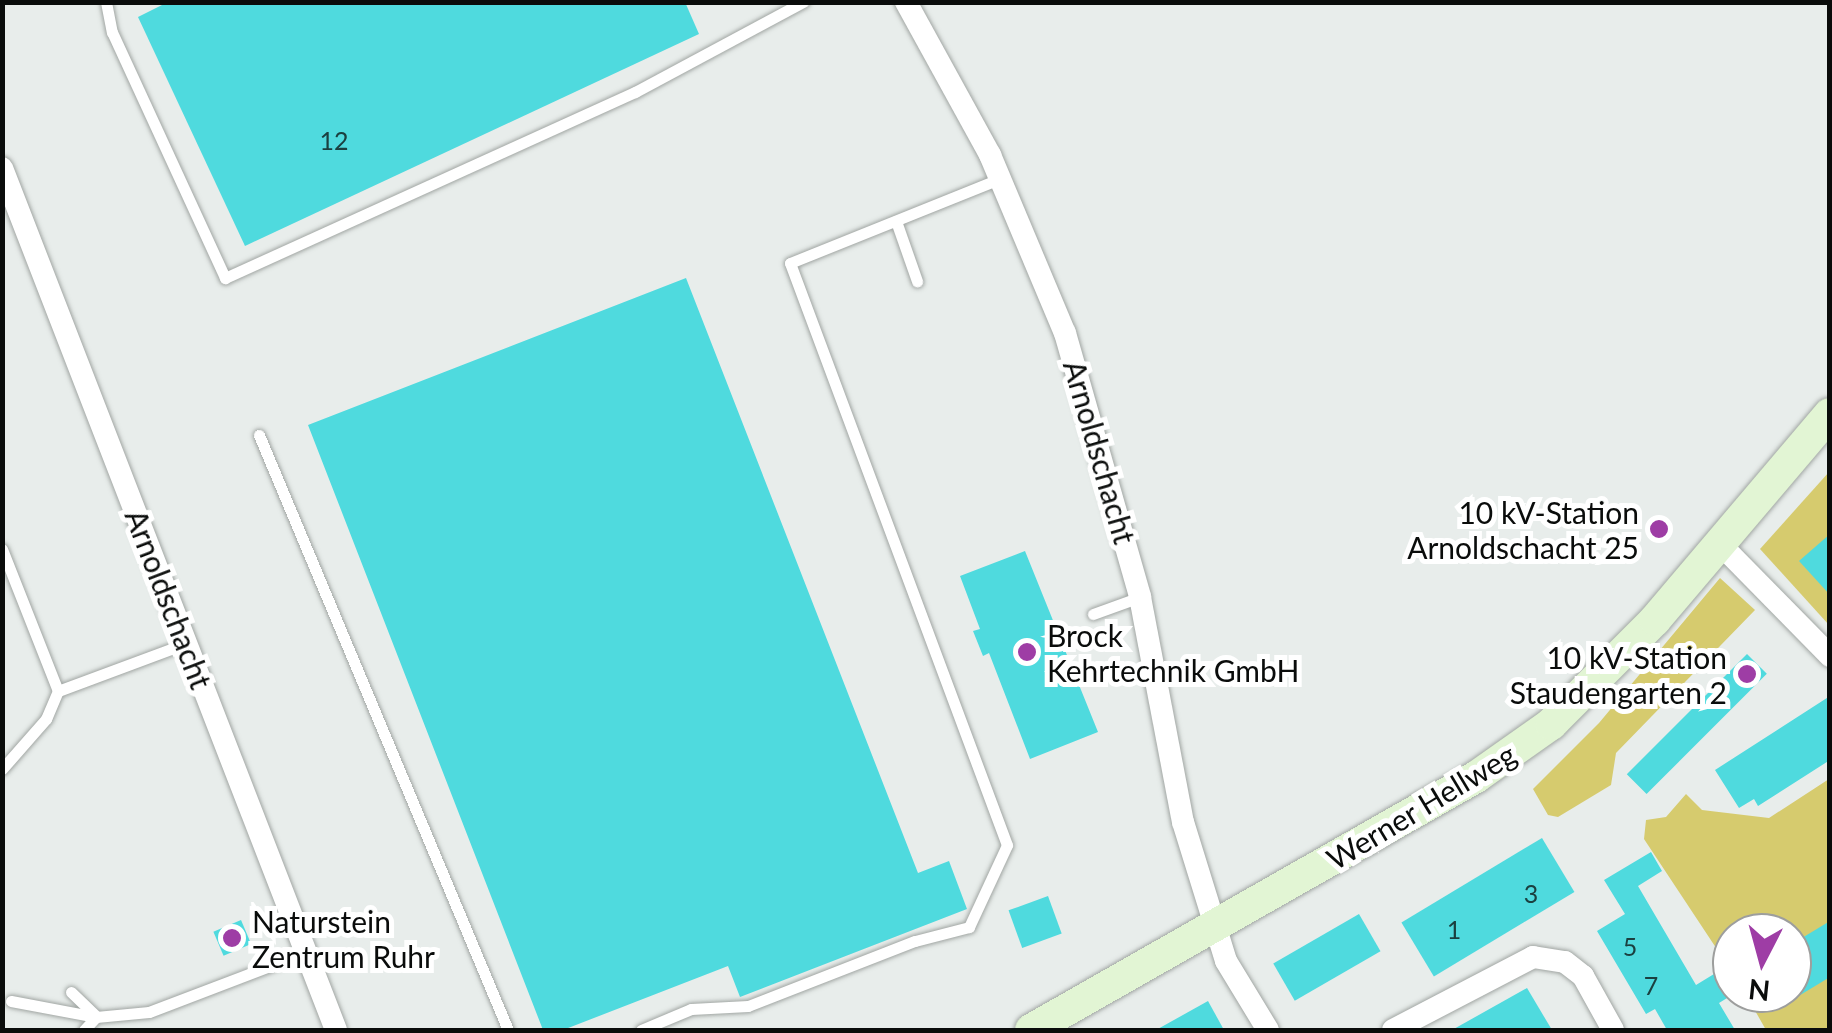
<!DOCTYPE html>
<html>
<head>
<meta charset="utf-8">
<style>
  body { margin:0 }
  #map { position:relative; width:1832px; height:1033px; overflow:hidden; background:#e8edeb; font-family:Lato,sans-serif }
  div>[style] { position:absolute }
  .green>* { inset:0; background:#d6cb6e }
  .building>* { inset:0; background:#4fdade; transform-origin:0 0 }
  .roads { filter:drop-shadow(0 0 2px #a1a6a3) drop-shadow(0 0 2px #a1a6a3) }
  .service>* { height:11px; margin:-5.5px; padding:0 5.5px; transform-origin:5.5px; border-radius:5.5px; background:#fff }
  .minor>* { height:22px; margin:-11px; padding:0 11px; transform-origin:11px; border-radius:11px; background:#fff }
  .secondary>* { height:32px; margin:-16px; padding:0 16px; transform-origin:16px; border-radius:16px; background:#e2f5d4 }
  .dots>* { width:28px; height:28px; translate:-50% -50%; box-sizing:border-box; border:5px solid #fff; border-radius:50% }
  span { translate:-50% -50%; white-space:nowrap; text-align:center; line-height:1.15; -webkit-text-stroke:10px #fff; paint-order:stroke }
  .number-label { font-size:25px; color:#1b4040 }
  .number-label span { -webkit-text-stroke-width:0 }
  .street-label { font-size:30px; color:#0a0c0b }
  .poi-label { font-size:30px; color:#0a0c0b }
  .right { translate:-100% -50%; text-align:right }
  .left { translate:0 -50%; text-align:left }
  .frame { position:absolute; inset:0; border:5px solid #0a0c0b; pointer-events:none }
  .north { position:absolute; left:1712px; top:913px; width:100px; height:100px; box-sizing:border-box; background:#fff; border:2px solid #9d9e9d; border-radius:50%; rotate:186deg; font-size:28px; font-weight:700; line-height:40px; text-align:center; color:#0a0c0b }
  .north::after { content:''; display:block; margin:auto; width:35px; height:45px; background:#9e3da5; clip-path:polygon(50% 0,100% 100%,50% 72%,0 100%) }
</style>
</head>
<body>
<div id="map">
  <div class="green">
    <div style="clip-path:polygon(1829px 472px,1829px 625px,1760px 549px)"></div>
    <div style="clip-path:polygon(1720px 578px,1755px 610px,1616px 753px,1611px 785px,1558px 817px,1548px 815px,1533px 789px,1599px 723px)"></div>
    <div style="clip-path:polygon(1829px 779px,1829px 1030px,1766px 1030px,1745px 993px,1792px 993px,1792px 933px,1732px 933px,1732px 972px,1644px 839px,1646px 820px,1666px 817px,1686px 794px,1702px 810px,1769px 818px)"></div>
  </div>
  <div class="building">
    <div style="clip-path:polygon(168px 2px,685px 2px,699px 34px,245px 246px,138px 17px)"></div>
    <div style="clip-path:polygon(686px 278px,918px 873px,949px 861px,967px 909px,740px 997px,728px 966px,563px 1030px,543px 1030px,308px 425px)"></div>
    <div style="clip-path:polygon(1830px 534px,1830px 595px,1799px 561px)"></div>
    <div style="clip-path:polygon(1025px 551px,1098px 732px,1030px 759px,989px 653px,983px 656px,973px 631px,980px 629px,960px 576px)"></div>
    <div style="left:1747px;top:654px;width:28px;height:170px;rotate:45deg"></div>
    <div style="clip-path:polygon(1830px 696px,1830px 760px,1758px 806px,1754px 799px,1739px 808px,1715px 770px)"></div>
    <div style="left:1542px;top:838px;width:63px;height:164px;rotate:59deg"></div>
    <div style="clip-path:polygon(1651px 852px,1662px 871px,1638px 886px,1696px 985px,1732px 963px,1732px 995px,1719px 1003px,1735px 1030px,1667px 1030px,1655px 1009px,1646px 1014px,1597px 931px,1625px 914px,1604px 880px)"></div>
    <div style="left:1048px;top:896px;width:40px;height:42px;rotate:70deg"></div>
    <div style="left:1359px;top:914px;width:43px;height:99px;rotate:60deg"></div>
    <div style="left:241px;top:920px;width:26px;height:30px;rotate:67deg"></div>
    <div style="clip-path:polygon(1830px 921px,1830px 977px,1792px 1000px,1792px 944px)"></div>
    <div style="clip-path:polygon(1527px 988px,1552px 1030px,1452px 1030px)"></div>
    <div style="clip-path:polygon(1208px 1001px,1224px 1030px,1156px 1030px)"></div>
  </div>
  <div class="roads">
    <div class="service">
      <div style="left:106px;top:2px;width:31px;rotate:79deg"></div>
      <div style="left:112px;top:32px;width:271px;rotate:65.3deg"></div>
      <div style="left:225px;top:278px;width:450px;rotate:-24.4deg"></div>
      <div style="left:635px;top:92px;width:191px;rotate:-28.2deg"></div>
      <div style="left:896px;top:221px;width:64px;rotate:70.7deg"></div>
      <div style="left:259px;top:435px;width:645px;rotate:67.29deg"></div>
      <div style="left:2px;top:549px;width:153px;rotate:68.5deg"></div>
      <div style="left:58px;top:691px;width:138px;rotate:-20.4deg"></div>
      <div style="left:1093px;top:614px;width:50px;rotate:-19.9deg"></div>
      <div style="left:2px;top:769px;width:67px;rotate:-48.7deg"></div>
      <div style="left:46px;top:719px;width:30px;rotate:-67deg"></div>
      <div style="left:71px;top:992px;width:35px;rotate:44deg"></div>
      <div style="left:11px;top:1001px;width:86px;rotate:10.7deg"></div>
      <div style="left:84px;top:1030px;width:18px;rotate:-47deg"></div>
      <div style="left:96px;top:1017px;width:53px;rotate:-5.4deg"></div>
      <div style="left:149px;top:1012px;width:168px;rotate:-20.9deg"></div>
      <div style="left:641px;top:1030px;width:54px;rotate:-22.8deg"></div>
      <div style="left:691px;top:1009px;width:57px;rotate:-3deg"></div>
      <div style="left:748px;top:1006px;width:179px;rotate:-21.3deg"></div>
      <div style="left:915px;top:941px;width:56px;rotate:-14.5deg"></div>
      <div style="left:969px;top:927px;width:90px;rotate:-65.1deg"></div>
      <div style="left:1007px;top:845px;width:621px;rotate:-110.45deg"></div>
      <div style="left:790px;top:263px;width:227px;rotate:-21.9deg"></div>
    </div>
    <div class="minor">
      <div style="left:906px;top:2px;width:175px;rotate:61.2deg"></div>
      <div style="left:990px;top:155px;width:193px;rotate:67.2deg"></div>
      <div style="left:1065px;top:333px;width:274px;rotate:74.1deg"></div>
      <div style="left:1140px;top:597px;width:229px;rotate:79.2deg"></div>
      <div style="left:1183px;top:822px;width:145px;rotate:72.8deg"></div>
      <div style="left:1226px;top:961px;width:81px;rotate:58.7deg"></div>
      <div style="left:2px;top:168px;width:924px;rotate:68.82deg"></div>
      <div style="left:1720px;top:544px;width:157px;rotate:45.5deg"></div>
      <div style="left:1393px;top:1030px;width:158px;rotate:-27.5deg"></div>
      <div style="left:1533px;top:957px;width:32px;rotate:9deg"></div>
      <div style="left:1565px;top:962px;width:23px;rotate:38deg"></div>
      <div style="left:1583px;top:976px;width:62px;rotate:60.9deg"></div>
    </div>
    <div class="secondary">
      <div style="left:1031px;top:1030px;width:512px;rotate:-29.62deg"></div>
      <div style="left:1476px;top:777px;width:92px;rotate:-35.2deg"></div>
      <div style="left:1551px;top:724px;width:147px;rotate:-45deg"></div>
      <div style="left:1655px;top:620px;width:270px;rotate:-49.7deg"></div>
    </div>
  </div>
  <div class="dots">
    <div style="left:1659px;top:529px;background:#9e3da5"></div>
    <div style="left:1027px;top:652px;background:#9e3da5"></div>
    <div style="left:1747px;top:674px;background:#9e3da5"></div>
    <div style="left:232px;top:938px;background:#9e3da5"></div>
  </div>
  <div class="number-label">
    <span style="left:334px;top:140px">12</span>
    <span style="left:1531px;top:893px">3</span>
    <span style="left:1454px;top:929px">1</span>
    <span style="left:1630px;top:946px">5</span>
    <span style="left:1651px;top:985px">7</span>
  </div>
  <div class="street-label">
    <span style="left:1100px;top:452px;rotate:74deg">Arnoldschacht</span>
    <span style="left:169px;top:599px;rotate:69deg">Arnoldschacht</span>
    <span style="left:1421px;top:806px;rotate:-31deg">Werner Hellweg</span>
  </div>
  <div class="poi-label">
    <span class="right" style="left:1639px;top:529px">10 kV-Station<br>Arnoldschacht 25</span>
    <span class="left" style="left:1047px;top:652px">Brock<br>Kehrtechnik GmbH</span>
    <span class="right" style="left:1727px;top:674px">10 kV-Station<br>Staudengarten 2</span>
    <span class="left" style="left:252px;top:938px">Naturstein<br>Zentrum Ruhr</span>
  </div>
  <div class="frame"></div>
  <div class="north">N</div>
</div>
</body>
</html>
